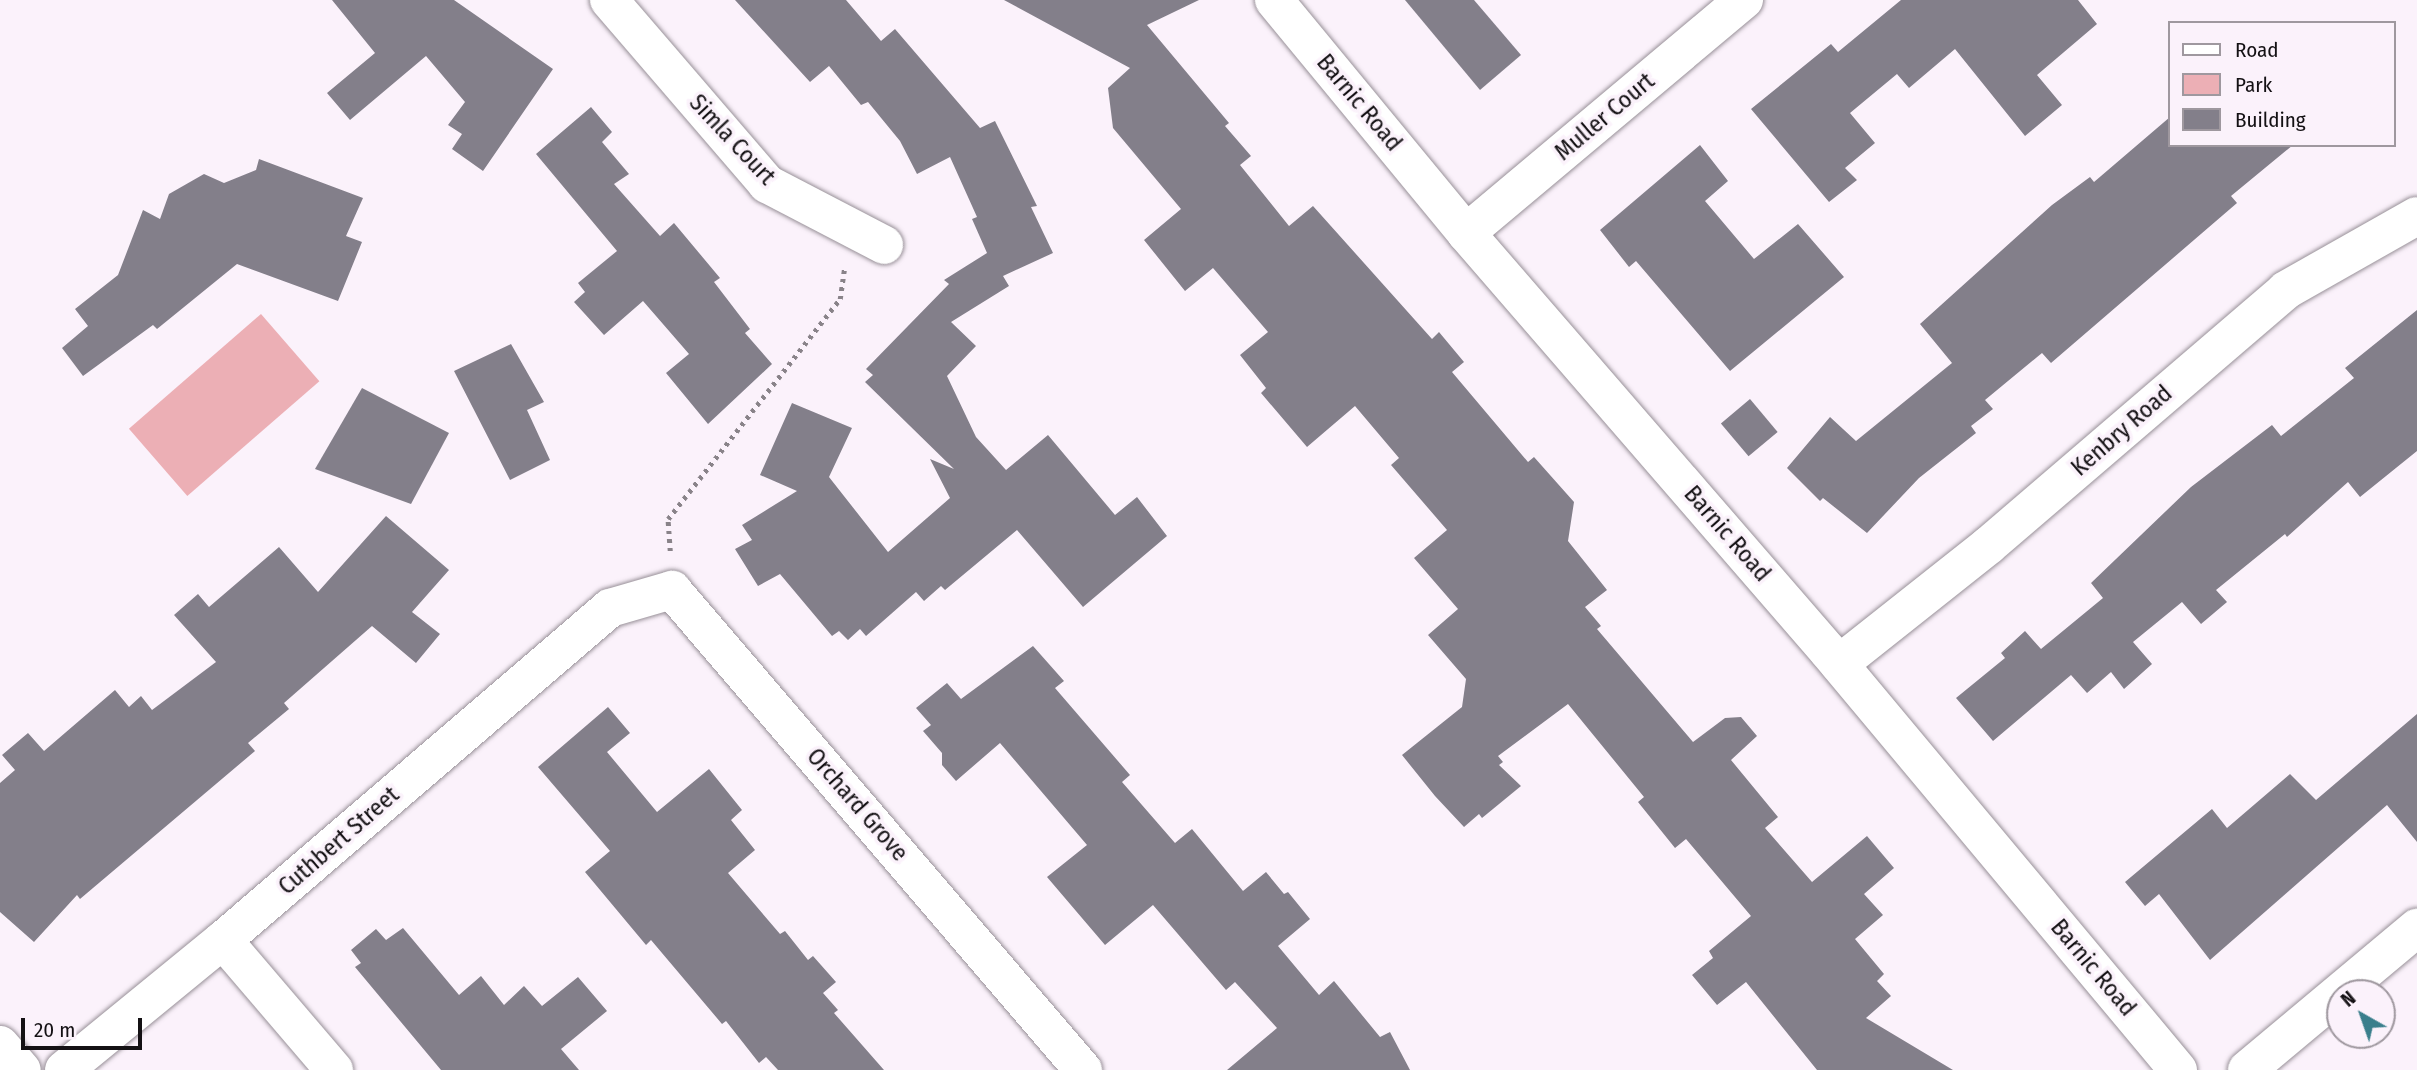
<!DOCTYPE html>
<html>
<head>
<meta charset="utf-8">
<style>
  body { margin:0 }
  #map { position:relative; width:2417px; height:1070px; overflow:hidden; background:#fbf2fb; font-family:"Fira Sans Condensed",sans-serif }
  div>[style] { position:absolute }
  .green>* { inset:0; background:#ecafb5; transform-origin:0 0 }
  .building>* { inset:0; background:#837f8a; transform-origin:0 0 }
  .path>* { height:4.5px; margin-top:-2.25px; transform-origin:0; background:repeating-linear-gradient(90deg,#898389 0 3.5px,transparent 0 8.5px) }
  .roads { filter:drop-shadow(0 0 2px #989098) drop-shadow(0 0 2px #989098) }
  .minor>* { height:38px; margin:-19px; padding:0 19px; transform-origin:19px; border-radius:19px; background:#fff }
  span { translate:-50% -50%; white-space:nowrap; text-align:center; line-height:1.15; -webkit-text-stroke:7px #fbf2fb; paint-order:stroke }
  .street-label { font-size:24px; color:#141114 }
  .legend { position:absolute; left:2168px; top:21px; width:228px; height:126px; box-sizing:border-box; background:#fbf2fb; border:2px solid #9f989f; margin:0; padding:9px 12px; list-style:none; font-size:21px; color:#141114 }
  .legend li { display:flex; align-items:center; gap:14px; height:35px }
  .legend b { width:35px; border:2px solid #9f989f }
  .north { position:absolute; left:2326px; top:979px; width:70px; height:70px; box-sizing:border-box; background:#fbf2fb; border:2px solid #9f989f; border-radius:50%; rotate:320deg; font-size:19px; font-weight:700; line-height:28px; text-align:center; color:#141114 }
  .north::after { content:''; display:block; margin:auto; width:24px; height:32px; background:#3a7f8c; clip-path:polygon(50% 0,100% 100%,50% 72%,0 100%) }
  .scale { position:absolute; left:21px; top:1018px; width:121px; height:32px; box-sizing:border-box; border:4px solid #141114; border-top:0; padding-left:9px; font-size:21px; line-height:24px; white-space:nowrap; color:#141114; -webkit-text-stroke:5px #fbf2fb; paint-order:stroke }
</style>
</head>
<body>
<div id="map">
  <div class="green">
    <div style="left:261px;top:314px;width:89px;height:175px;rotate:49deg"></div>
  </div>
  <div class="building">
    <div style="clip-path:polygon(332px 0,454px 0,553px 69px,483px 171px,452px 149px,462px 134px,448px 125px,465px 102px,426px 56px,350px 120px,327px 93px,375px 53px)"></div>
    <div style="clip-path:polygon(735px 0,846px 0,881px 41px,895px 29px,980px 128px,995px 121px,1037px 206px,1031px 207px,1053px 253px,1003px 276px,1009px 286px,951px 322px,976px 346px,947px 376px,976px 437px,1006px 470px,1048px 435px,1115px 515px,1137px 497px,1167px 536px,1083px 607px,1017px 530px,945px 590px,941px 586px,924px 601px,916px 592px,866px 636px,860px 629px,848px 640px,839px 631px,832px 636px,780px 574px,758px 586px,735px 549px,752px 540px,742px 525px,797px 491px,760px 475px,792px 403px,852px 428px,829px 477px,888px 552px,950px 498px,930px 459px,954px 469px,865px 382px,873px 375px,866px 369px,949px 284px,944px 280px,987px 253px,972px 219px,977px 217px,950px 157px,917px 174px,900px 141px,868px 102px,861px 105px,829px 66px,810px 82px)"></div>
    <div style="clip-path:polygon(1004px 0,1199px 0,1147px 25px,1229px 123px,1225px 126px,1251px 156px,1240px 165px,1289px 226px,1313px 206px,1432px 339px,1439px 332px,1464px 362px,1452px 372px,1528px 462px,1534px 457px,1574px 502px,1568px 541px,1607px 590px,1585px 607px,1601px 626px,1597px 629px,1693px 742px,1725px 718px,1741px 717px,1757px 736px,1731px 760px,1778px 817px,1765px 828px,1812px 882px,1867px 836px,1894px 868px,1864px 894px,1883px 915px,1855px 939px,1884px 974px,1877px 981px,1891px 996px,1866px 1018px,1953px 1070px,1817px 1070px,1746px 982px,1717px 1005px,1692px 975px,1713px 958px,1709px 951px,1751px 916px,1686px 839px,1675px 848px,1638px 802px,1644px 797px,1568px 704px,1498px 756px,1503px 762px,1499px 765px,1521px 786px,1482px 818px,1479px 814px,1464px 827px,1435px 796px,1402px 755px,1462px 707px,1466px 679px,1428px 635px,1458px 609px,1414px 558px,1447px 530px,1391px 465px,1399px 458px,1355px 406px,1307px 447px,1261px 393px,1266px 388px,1240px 355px,1268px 332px,1213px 268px,1185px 291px,1144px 240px,1181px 209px,1113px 128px,1108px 88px,1130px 68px)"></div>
    <div style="clip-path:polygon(1405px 0,1474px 0,1521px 55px,1480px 90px)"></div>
    <div style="clip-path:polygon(1901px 0,2078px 0,2097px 24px,2037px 75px,2062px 105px,2025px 136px,1955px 49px,1909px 88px,1897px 74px,1850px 113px,1875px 143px,1845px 168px,1857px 180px,1829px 202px,1751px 109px,1831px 44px,1838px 52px)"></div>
    <div style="clip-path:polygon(591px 107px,612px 132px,602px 142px,629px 174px,614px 184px,660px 236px,674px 223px,720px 278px,714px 282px,750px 329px,745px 333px,772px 364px,708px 424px,666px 373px,689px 354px,643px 301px,604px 335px,574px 302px,585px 292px,578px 283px,617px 251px,536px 154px)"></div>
    <div style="clip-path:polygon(2170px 117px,2170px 145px,2293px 145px,2231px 196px,2237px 203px,2051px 363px,2042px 353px,1985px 400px,1993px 409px,1971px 426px,1976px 433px,1919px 478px,1867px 533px,1823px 498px,1820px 501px,1787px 468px,1830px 417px,1856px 441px,1952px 363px,1920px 324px,2052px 205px,2090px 177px,2094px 182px)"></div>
    <div style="clip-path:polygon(1700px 145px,1728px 181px,1705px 201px,1754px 259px,1798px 224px,1844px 277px,1730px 371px,1636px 261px,1629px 267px,1600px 230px)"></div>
    <div style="clip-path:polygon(259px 159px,363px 198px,346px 236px,362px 242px,338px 301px,237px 264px,157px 329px,153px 325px,83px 376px,62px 348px,88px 326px,75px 309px,118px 275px,143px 210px,160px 219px,169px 194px,204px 174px,224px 183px,256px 170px)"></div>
    <div style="clip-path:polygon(2417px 310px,2417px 451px,2360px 497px,2348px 482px,2287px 537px,2285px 534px,2216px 590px,2227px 602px,2201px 624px,2182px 602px,2133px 642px,2152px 664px,2124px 689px,2111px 672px,2087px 693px,2071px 675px,1993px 741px,1956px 698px,2005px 658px,2001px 653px,2025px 631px,2041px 649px,2103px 598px,2091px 583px,2191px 487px,2272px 425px,2281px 436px,2354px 378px,2345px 368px)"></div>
    <div style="clip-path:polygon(511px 344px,544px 402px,527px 410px,550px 460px,510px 480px,454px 371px)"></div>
    <div style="clip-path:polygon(362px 388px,449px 433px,411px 504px,315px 469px)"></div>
    <div style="left:1750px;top:399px;width:43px;height:38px;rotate:50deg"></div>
    <div style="clip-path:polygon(386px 516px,449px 570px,412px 612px,440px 634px,416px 663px,372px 626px,284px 703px,289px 709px,248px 743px,255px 751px,80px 899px,77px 895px,34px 942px,0 912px,0 783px,15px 770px,2px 755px,28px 733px,44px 751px,115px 690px,129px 707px,141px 696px,152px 710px,216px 662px,174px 615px,198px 594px,209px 607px,279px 547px,318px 592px)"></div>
    <div style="clip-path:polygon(1033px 646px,1064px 681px,1055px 688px,1130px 775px,1122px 782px,1175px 843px,1192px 829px,1243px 891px,1266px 872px,1284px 894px,1288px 892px,1310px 919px,1278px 946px,1319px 995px,1334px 981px,1380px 1037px,1390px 1032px,1410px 1070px,1227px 1070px,1277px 1028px,1235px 982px,1226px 990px,1153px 905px,1105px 945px,1047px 877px,1087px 845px,1000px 743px,956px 781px,942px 765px,942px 753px,923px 731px,931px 725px,916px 708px,947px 683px,961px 699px)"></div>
    <div style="clip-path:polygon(608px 707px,630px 733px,607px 752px,657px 812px,709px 769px,742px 810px,731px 820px,755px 850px,728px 873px,780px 934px,785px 931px,808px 960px,813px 956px,836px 982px,823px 993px,838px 1010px,834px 1013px,884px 1070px,778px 1070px,766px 1057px,759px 1063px,726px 1021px,722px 1024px,651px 940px,646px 945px,585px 872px,610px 851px,538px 767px)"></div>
    <div style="clip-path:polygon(2417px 714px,2417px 842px,2387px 805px,2210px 960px,2159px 894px,2145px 906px,2125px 882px,2212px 809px,2227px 828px,2290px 774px,2316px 800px)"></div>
    <div style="clip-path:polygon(403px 928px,459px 995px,481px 976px,504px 1005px,524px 986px,542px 1006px,578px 977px,607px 1011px,561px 1049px,579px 1070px,441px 1070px,355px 967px,361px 963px,351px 950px,376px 929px,386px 940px)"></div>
  </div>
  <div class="path">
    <div style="left:670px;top:551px;width:32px;rotate:-94deg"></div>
    <div style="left:668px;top:519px;width:279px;rotate:-52deg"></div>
    <div style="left:840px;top:299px;width:30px;rotate:-82deg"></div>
  </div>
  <div class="roads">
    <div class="minor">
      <div style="left:609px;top:0;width:243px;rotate:49.3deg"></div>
      <div style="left:767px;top:184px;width:132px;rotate:27.5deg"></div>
      <div style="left:1274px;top:0;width:302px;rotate:50.5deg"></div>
      <div style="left:1466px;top:233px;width:553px;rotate:49.11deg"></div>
      <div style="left:1828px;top:651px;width:546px;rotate:50.13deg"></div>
      <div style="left:1466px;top:233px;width:363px;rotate:-40deg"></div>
      <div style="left:1839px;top:664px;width:191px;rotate:-38.4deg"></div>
      <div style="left:1989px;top:545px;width:391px;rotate:-40.6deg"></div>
      <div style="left:2286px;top:290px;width:150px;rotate:-29.5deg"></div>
      <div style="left:223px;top:940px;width:171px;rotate:49.5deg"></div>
      <div style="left:0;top:1045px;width:33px;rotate:49deg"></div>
      <div style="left:64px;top:1070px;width:205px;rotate:-39.3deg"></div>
      <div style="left:223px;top:940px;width:510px;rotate:-40.63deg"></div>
      <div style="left:610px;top:608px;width:65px;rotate:-16.2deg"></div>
      <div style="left:672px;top:590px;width:632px;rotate:49.43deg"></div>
      <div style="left:2247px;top:1070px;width:222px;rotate:-39.9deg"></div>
    </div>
  </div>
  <div class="street-label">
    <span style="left:1359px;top:103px;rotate:50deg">Barnic Road</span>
    <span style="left:1605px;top:117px;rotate:-40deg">Muller Court</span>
    <span style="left:732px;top:140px;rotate:47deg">Simla Court</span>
    <span style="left:2122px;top:431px;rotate:-41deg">Kenbry Road</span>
    <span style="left:1727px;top:534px;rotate:49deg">Barnic Road</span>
    <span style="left:857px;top:805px;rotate:49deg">Orchard Grove</span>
    <span style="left:339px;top:841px;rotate:-41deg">Cuthbert Street</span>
    <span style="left:2093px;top:968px;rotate:50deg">Barnic Road</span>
  </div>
  <ul class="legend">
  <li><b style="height:9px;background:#fff"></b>Road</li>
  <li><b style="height:19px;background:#ecafb5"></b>Park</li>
  <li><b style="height:19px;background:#837f8a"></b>Building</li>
  </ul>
  <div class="north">N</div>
  <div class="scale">20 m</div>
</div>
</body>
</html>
